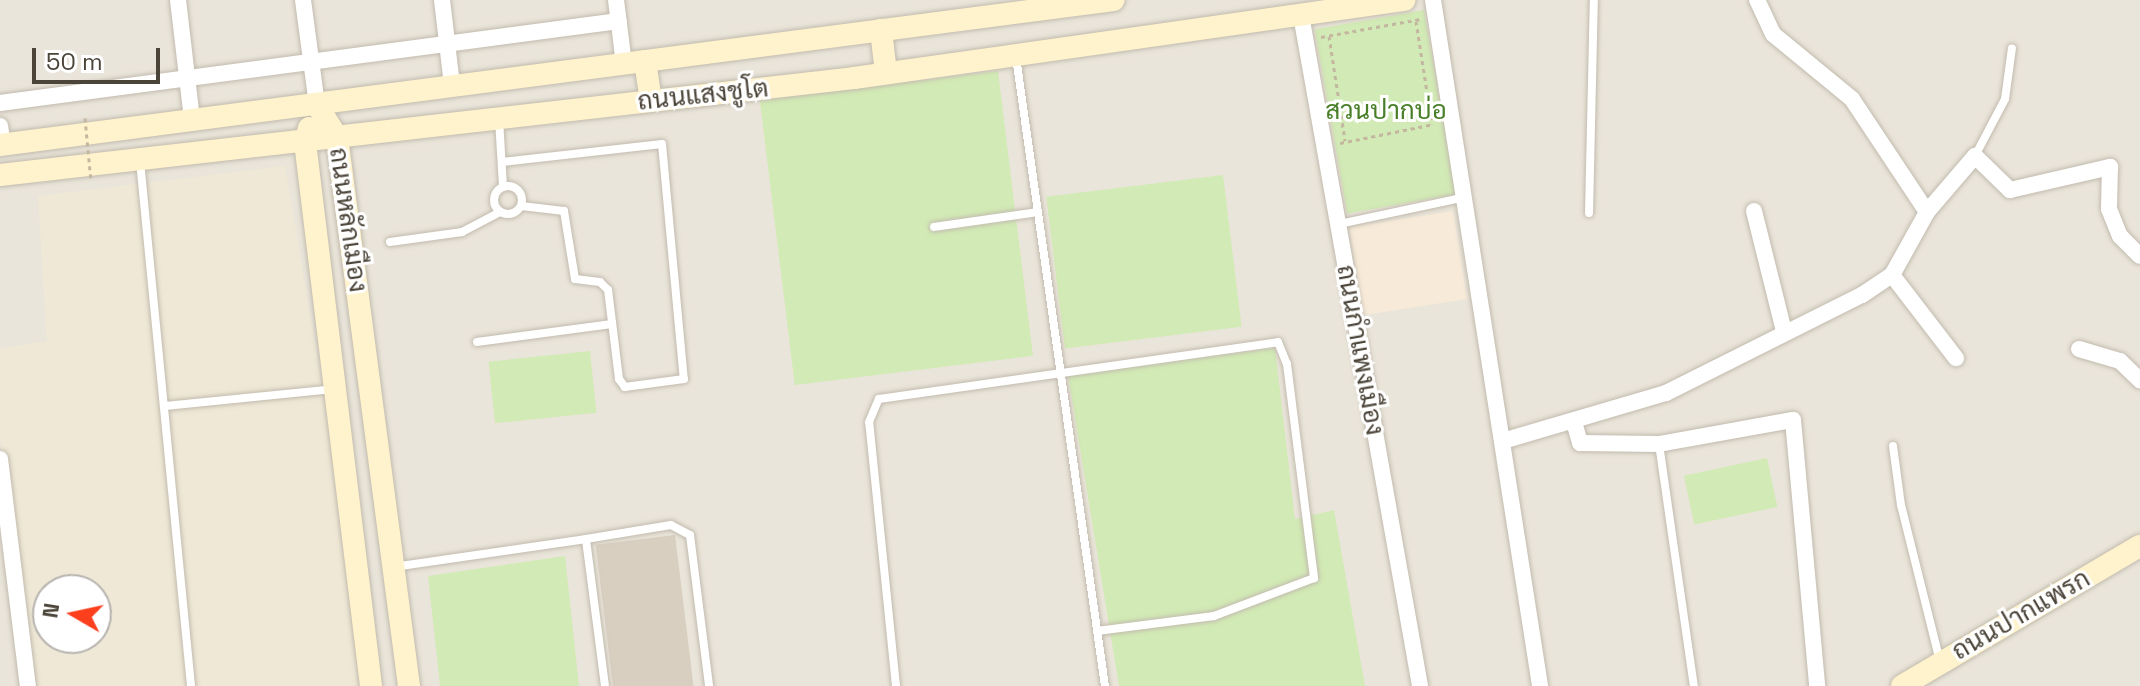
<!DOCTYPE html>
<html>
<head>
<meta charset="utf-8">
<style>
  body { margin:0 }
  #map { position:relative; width:2140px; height:686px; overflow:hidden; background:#f6f3ec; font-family:"Space Grotesk",Sarabun,sans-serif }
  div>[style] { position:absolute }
  .residential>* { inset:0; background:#eae5da }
  .commercial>* { inset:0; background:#f7ead8; transform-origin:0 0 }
  .education>* { inset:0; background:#efe8d6 }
  .green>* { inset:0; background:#d2eab5; transform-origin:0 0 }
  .building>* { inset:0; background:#d8cfc1; transform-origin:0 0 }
  .path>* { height:3px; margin-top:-1.5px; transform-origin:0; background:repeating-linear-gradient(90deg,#c4b79f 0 4px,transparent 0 8px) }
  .roads { filter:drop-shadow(0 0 2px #c2bbae) drop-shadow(0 0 2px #c2bbae) }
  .lane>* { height:8px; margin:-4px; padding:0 4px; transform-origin:4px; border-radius:4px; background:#fff }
  .lane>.ring { margin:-4px; padding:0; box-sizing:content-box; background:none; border:8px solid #fff; border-radius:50% }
  .street>* { height:16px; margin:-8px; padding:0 8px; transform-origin:8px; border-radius:8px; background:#fff }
  .secondary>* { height:22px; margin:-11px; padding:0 11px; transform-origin:11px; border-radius:11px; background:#fff3cd }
  .path-bridge>* { height:3px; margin-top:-1.5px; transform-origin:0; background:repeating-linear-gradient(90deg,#c4b79f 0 4px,transparent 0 8px) }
  span { translate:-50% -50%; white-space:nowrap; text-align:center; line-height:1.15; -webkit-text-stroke:6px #fff; paint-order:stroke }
  .street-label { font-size:26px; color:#4b4439 }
  .park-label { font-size:26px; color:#4a7f2a }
  .north { position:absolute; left:32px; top:574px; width:80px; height:80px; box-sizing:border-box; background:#fff; border:2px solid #b7b4b0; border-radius:50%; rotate:279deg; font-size:22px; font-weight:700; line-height:32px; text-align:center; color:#4b4439 }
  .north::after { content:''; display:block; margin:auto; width:28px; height:36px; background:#fc3f1d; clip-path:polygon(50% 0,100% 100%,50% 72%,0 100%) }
  .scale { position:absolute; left:32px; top:48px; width:128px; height:36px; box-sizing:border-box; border:4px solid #4b4439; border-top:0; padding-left:10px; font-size:24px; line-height:28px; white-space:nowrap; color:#4b4439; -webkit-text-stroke:6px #fff; paint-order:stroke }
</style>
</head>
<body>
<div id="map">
  <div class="residential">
    <div style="clip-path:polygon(evenodd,0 0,2140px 0,2140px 686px,0 686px,0 0,48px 590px,96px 590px,96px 638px,48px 638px,48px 590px)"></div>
  </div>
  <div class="commercial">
    <div style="left:1453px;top:211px;width:89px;height:105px;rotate:81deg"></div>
  </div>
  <div class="education">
    <div style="clip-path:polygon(evenodd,285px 166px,327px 415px,363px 686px,34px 686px,0 436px,0 349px,47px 341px,38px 196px,285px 166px,48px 590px,96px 590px,96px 638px,48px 638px,48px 590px)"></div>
  </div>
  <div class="green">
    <div style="left:1424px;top:10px;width:187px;height:111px;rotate:80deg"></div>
    <div style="left:998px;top:71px;width:287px;height:240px;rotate:83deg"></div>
    <div style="left:1223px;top:175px;width:153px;height:178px;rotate:83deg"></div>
    <div style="clip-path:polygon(1275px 348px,1295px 519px,1334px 510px,1365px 686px,1119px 686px,1068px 375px)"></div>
    <div style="left:590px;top:351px;width:62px;height:102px;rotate:84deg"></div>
    <div style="left:1767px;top:458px;width:50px;height:85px;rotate:78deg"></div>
    <div style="clip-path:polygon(565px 556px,579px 686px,440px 686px,428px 576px)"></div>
  </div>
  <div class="building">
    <div style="left:675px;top:535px;width:152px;height:80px;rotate:83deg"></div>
  </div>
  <div class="path">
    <div style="left:1416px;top:21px;width:104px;rotate:81.2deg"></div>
    <div style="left:1329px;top:36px;width:106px;rotate:81.3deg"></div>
    <div style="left:1321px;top:37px;width:101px;rotate:-10.3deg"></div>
    <div style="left:1340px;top:143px;width:96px;rotate:-11.4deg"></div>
  </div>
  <div class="roads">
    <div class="lane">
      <div style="left:1016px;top:57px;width:635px;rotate:81.95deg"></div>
      <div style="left:499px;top:119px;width:68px;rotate:86.6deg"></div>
      <div style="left:1975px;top:156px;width:64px;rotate:-62.2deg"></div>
      <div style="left:2005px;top:99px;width:51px;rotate:-82.2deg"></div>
      <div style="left:140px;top:161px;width:527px;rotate:84.45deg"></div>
      <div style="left:502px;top:162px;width:161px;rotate:-6.4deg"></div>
      <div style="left:662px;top:144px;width:236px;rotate:84.7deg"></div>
      <div style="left:684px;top:379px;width:60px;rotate:172.3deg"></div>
      <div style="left:625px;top:387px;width:10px;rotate:-127deg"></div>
      <div style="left:619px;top:379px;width:90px;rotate:-97deg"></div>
      <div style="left:608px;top:290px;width:11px;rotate:-135deg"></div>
      <div style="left:600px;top:282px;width:25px;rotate:-173deg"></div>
      <div style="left:575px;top:279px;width:69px;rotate:-99.2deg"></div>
      <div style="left:564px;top:211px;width:43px;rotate:-173.4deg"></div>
      <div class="ring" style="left:494px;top:186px;width:20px;height:20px"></div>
      <div style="left:1589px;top:213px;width:213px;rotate:-88.7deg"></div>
      <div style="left:1339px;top:224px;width:130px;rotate:-12deg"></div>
      <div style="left:934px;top:227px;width:105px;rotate:-8.2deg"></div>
      <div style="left:390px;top:242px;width:73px;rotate:-7.9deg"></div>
      <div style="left:462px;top:232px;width:43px;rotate:-27.8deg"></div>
      <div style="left:477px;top:342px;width:136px;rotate:-7.6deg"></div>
      <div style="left:164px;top:406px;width:171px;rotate:-5.7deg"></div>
      <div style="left:1659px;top:444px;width:245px;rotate:81.8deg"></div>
      <div style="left:1893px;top:446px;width:60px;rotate:82.3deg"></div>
      <div style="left:1901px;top:505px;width:162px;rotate:76deg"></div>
      <div style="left:394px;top:567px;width:194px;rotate:-8.3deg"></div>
      <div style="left:605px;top:686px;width:148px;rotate:-97.4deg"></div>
      <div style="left:586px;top:539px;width:86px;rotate:-9.4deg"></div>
      <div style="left:671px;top:525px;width:21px;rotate:28deg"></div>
      <div style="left:690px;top:535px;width:152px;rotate:82.8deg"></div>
      <div style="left:896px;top:686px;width:265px;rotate:-95.8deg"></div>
      <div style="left:869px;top:422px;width:25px;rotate:-67deg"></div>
      <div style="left:879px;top:399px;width:403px;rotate:-8.1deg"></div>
      <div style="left:1278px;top:342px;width:24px;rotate:68deg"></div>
      <div style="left:1287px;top:364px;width:216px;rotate:82.8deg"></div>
      <div style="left:1314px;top:578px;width:107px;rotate:159.2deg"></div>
      <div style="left:1214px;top:616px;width:118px;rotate:172.7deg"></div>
    </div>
    <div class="street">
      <div style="left:178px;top:0;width:121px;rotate:83.3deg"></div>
      <div style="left:303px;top:0;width:106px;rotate:82.4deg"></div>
      <div style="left:442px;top:0;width:86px;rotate:83.3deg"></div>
      <div style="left:616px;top:0;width:64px;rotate:82.9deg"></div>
      <div style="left:1433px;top:0;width:694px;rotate:81.13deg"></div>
      <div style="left:1301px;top:15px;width:681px;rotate:79.94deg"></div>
      <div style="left:0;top:103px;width:624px;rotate:-7.55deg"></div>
      <div style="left:0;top:126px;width:19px;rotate:81deg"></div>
      <div style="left:1754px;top:211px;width:124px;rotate:76deg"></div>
      <div style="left:1927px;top:212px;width:74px;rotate:-49.4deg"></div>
      <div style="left:1975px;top:156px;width:49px;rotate:44.2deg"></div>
      <div style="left:2010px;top:190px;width:103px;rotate:-13deg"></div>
      <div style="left:2110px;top:167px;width:42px;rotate:91.4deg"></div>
      <div style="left:2109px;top:209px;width:29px;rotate:68deg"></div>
      <div style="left:2120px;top:236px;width:28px;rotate:45deg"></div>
      <div style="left:1892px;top:275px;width:105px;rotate:52.4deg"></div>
      <div style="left:2079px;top:349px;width:43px;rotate:16.3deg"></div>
      <div style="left:2120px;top:361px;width:28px;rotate:44deg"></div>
      <div style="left:1574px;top:422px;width:22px;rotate:74deg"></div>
      <div style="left:1580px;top:443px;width:79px;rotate:0.7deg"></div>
      <div style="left:1659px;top:444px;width:136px;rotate:-10.2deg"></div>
      <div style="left:1793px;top:420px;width:267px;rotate:84.8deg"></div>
      <div style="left:1506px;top:440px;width:167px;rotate:-16.4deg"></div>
      <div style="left:1666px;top:393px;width:219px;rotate:-26.6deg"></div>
      <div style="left:1862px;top:295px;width:36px;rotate:-34deg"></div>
      <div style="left:1892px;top:275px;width:72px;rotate:-60.9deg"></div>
      <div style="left:1927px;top:212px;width:136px;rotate:-123.6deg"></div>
      <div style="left:1852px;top:99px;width:102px;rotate:-140.6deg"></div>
      <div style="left:1773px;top:34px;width:38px;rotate:-115deg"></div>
      <div style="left:0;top:459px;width:229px;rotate:83deg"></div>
    </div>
    <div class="secondary">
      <div style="left:881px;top:30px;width:43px;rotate:83.4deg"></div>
      <div style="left:645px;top:61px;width:40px;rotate:81.5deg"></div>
      <div style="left:317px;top:105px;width:38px;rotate:58deg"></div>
      <div style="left:337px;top:137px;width:554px;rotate:82.53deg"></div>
      <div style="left:309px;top:128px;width:15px;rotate:106deg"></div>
      <div style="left:305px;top:142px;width:548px;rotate:83.08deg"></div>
      <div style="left:0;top:145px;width:1123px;rotate:-7.42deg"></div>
      <div style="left:0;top:175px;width:859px;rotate:-6.48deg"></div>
      <div style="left:854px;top:78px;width:556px;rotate:-8.07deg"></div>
      <div style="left:1902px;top:686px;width:276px;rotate:-30.5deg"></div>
    </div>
  </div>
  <div class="path-bridge">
    <div style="left:85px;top:118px;width:64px;rotate:84.6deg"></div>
  </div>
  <div class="street-label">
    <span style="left:703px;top:95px;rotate:-6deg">ถนนแสงชูโต</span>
    <span style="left:348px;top:220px;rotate:82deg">ถนนหลักเมือง</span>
    <span style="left:1360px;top:350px;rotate:80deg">ถนนกำแพงเมือง</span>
    <span style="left:2021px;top:615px;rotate:-30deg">ถนนปากแพรก</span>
  </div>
  <div class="park-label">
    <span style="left:1386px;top:111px">สวนปากบ่อ</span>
  </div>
  <div class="north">N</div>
  <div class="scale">50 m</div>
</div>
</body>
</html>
